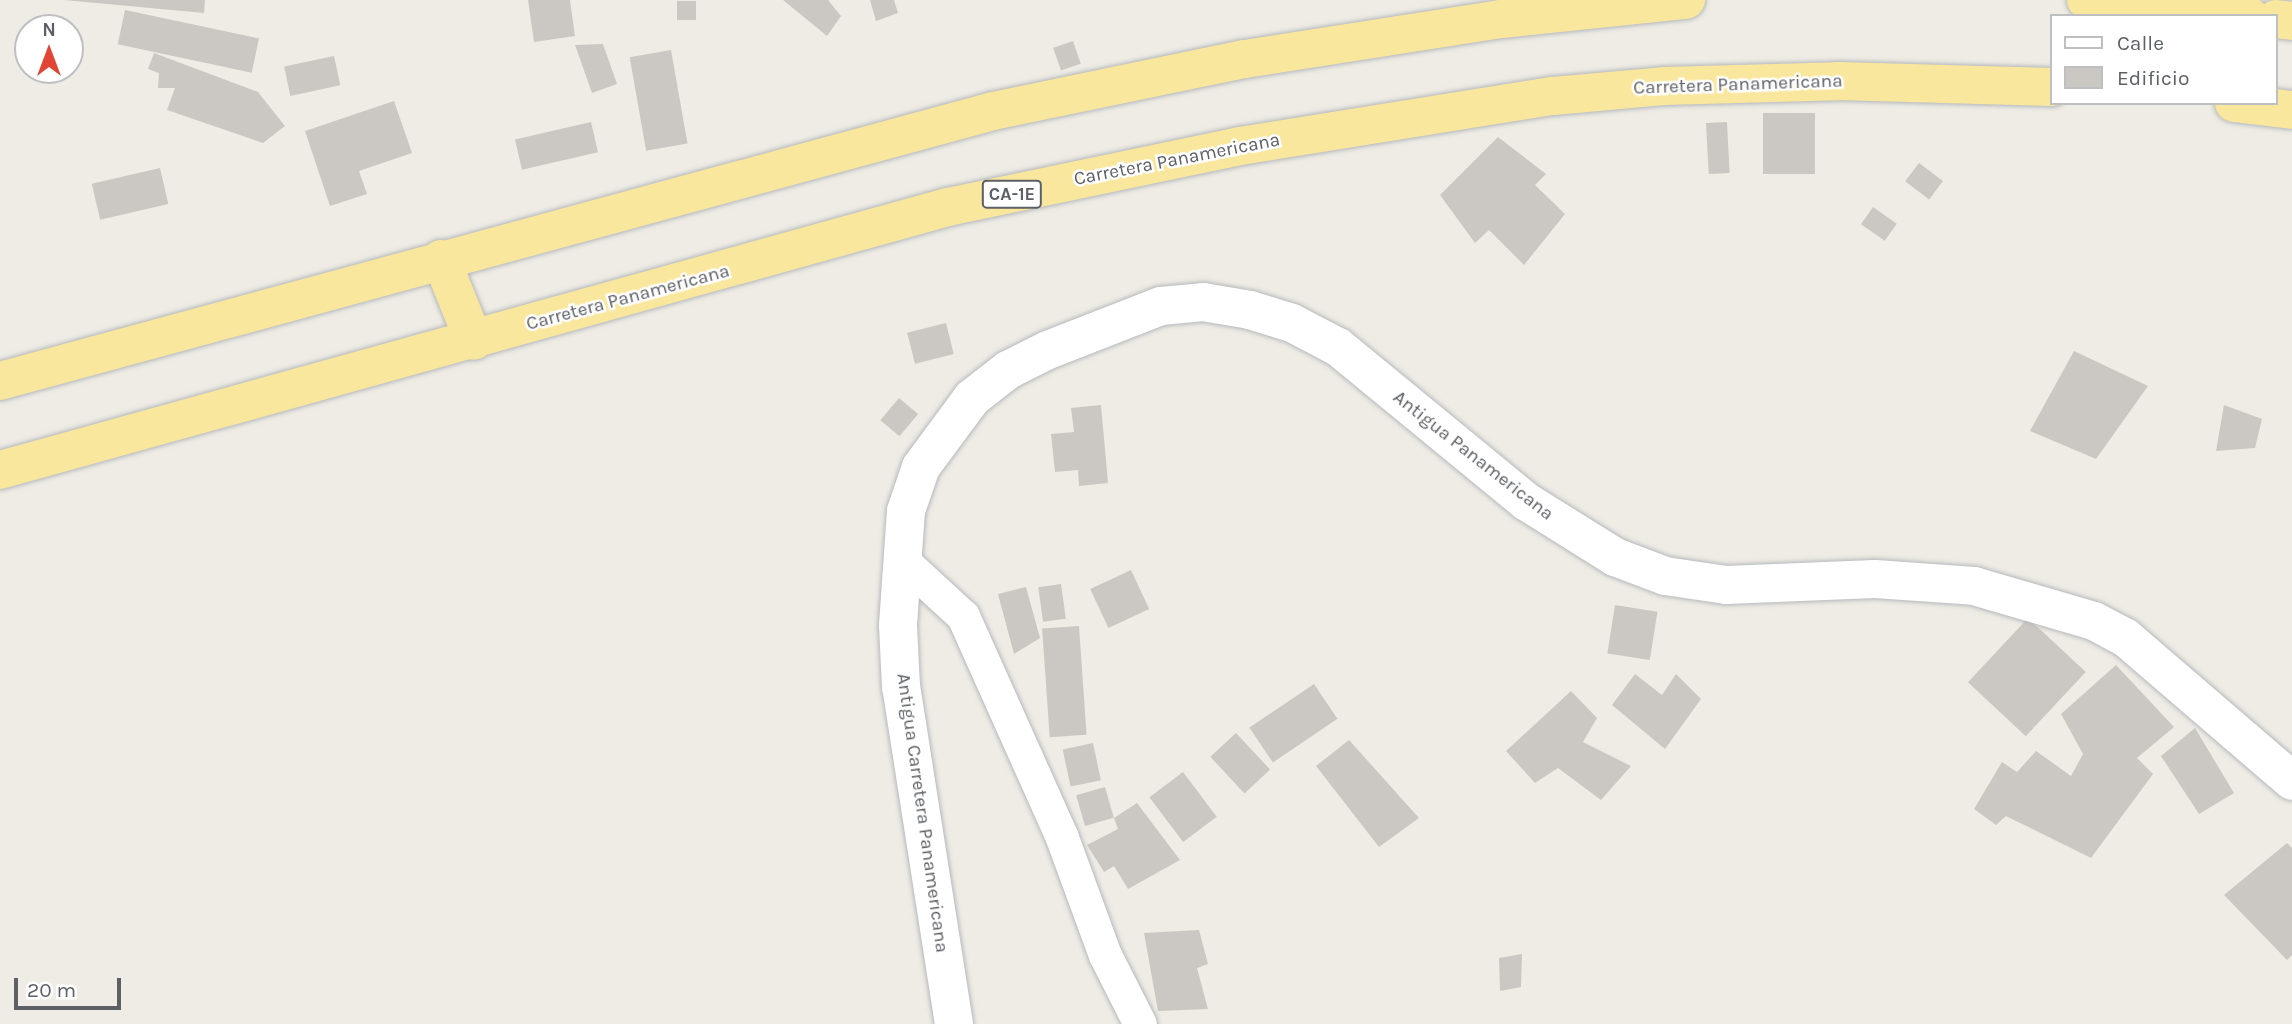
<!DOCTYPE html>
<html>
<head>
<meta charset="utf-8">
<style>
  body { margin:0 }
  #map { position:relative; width:2292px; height:1024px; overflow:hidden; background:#eeece4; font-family:Karla,sans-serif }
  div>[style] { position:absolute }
  .building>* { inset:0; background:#cbc8c3; transform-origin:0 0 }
  .roads { filter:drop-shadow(0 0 2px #b6b9bd) drop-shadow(0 0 2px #b6b9bd) }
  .minor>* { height:33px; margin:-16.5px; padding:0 16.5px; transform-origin:16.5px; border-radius:16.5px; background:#fff }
  .tertiary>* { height:38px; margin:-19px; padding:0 19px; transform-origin:19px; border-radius:19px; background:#fff }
  .trunk>* { height:38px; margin:-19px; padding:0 19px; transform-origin:19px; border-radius:19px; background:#fae79e }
  span { translate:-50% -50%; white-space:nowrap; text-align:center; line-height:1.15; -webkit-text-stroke:5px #fff; paint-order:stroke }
  .shield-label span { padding:2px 5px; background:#fff; border:2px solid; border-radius:5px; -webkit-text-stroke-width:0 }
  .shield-label { font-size:18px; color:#5c5f64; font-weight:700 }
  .street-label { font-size:19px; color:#5c5f64 }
  .legend { position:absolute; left:2050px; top:14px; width:228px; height:91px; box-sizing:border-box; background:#fff; border:2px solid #bebfc1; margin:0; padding:9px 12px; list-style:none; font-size:21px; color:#5c5f64 }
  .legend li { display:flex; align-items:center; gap:14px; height:35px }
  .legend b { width:35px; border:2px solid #bebfc1 }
  .north { position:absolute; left:14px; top:14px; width:70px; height:70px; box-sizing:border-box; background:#fff; border:2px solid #bebfc1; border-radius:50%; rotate:0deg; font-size:19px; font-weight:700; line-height:28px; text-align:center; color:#5c5f64 }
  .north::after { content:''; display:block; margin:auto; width:24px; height:32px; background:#e24435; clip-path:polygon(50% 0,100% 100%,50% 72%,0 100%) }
  .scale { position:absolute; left:14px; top:978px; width:107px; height:32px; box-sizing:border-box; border:4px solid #5c5f64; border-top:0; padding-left:9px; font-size:21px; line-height:24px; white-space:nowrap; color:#5c5f64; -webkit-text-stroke:5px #fff; paint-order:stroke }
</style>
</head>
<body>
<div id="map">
  <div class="building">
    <div style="clip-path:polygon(64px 0,205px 0,204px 13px)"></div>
    <div style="clip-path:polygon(528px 0,570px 0,575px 36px,534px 42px)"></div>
    <div style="clip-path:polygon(783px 0,828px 0,841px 16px,827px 36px)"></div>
    <div style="clip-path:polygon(870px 0,894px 0,898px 13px,876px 21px)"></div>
    <div style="left:677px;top:1px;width:19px;height:19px"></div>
    <div style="left:125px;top:10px;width:137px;height:35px;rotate:12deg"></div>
    <div style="left:1073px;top:41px;width:24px;height:21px;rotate:71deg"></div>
    <div style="clip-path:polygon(603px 44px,617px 84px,592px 93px,575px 45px)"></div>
    <div style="left:671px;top:50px;width:95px;height:42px;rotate:80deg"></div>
    <div style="clip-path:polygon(154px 53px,258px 92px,285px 126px,263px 143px,167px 110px,175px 88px,158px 88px,159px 73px,148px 69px)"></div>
    <div style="left:334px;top:56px;width:30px;height:51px;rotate:78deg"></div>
    <div style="clip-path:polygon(394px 101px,412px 153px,359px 171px,367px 194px,330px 206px,305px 131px)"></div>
    <div style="left:1763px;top:113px;width:52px;height:61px"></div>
    <div style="left:591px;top:122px;width:31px;height:78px;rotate:77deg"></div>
    <div style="left:1727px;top:122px;width:51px;height:21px;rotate:87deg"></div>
    <div style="clip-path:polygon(1498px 137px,1546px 174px,1535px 185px,1565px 214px,1524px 265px,1489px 230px,1475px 243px,1440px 195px)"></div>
    <div style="left:1919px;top:163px;width:30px;height:23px;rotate:37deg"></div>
    <div style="left:160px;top:168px;width:37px;height:70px;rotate:77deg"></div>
    <div style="left:1873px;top:207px;width:29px;height:21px;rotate:35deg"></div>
    <div style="left:946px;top:323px;width:32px;height:40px;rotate:76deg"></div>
    <div style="clip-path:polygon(2074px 351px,2148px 386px,2096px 459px,2030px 431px)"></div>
    <div style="left:899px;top:398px;width:25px;height:29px;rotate:40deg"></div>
    <div style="clip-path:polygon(1101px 405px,1108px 483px,1079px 486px,1078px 470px,1055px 472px,1051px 434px,1074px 432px,1071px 408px)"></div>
    <div style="clip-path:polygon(2224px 405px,2262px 419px,2255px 448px,2216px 451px)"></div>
    <div style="left:1131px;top:570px;width:43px;height:45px;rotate:65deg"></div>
    <div style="left:1061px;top:584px;width:35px;height:23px;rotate:82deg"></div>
    <div style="clip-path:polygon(1026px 587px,1040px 638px,1014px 654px,998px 594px)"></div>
    <div style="left:1615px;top:605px;width:43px;height:49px;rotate:9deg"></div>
    <div style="left:2028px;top:618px;width:79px;height:88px;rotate:43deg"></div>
    <div style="left:1079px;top:626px;width:109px;height:37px;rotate:86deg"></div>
    <div style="clip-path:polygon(2116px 665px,2174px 727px,2137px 758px,2153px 774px,2091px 858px,2006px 816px,1996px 825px,1974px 809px,2002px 762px,2017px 772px,2036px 751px,2071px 776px,2083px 754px,2061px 714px)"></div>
    <div style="clip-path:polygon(1635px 674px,1662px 695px,1676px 674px,1701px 699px,1665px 749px,1612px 705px)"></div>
    <div style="left:1314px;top:684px;width:42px;height:78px;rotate:56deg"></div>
    <div style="clip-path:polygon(1571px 691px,1597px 718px,1583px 742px,1631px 766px,1601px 800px,1558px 768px,1535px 783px,1506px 751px)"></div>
    <div style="clip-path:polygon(2195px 728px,2234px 793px,2199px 814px,2161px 756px)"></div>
    <div style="left:1236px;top:733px;width:50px;height:35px;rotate:47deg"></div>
    <div style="clip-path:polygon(1349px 740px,1419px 818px,1379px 847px,1316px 766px)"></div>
    <div style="left:1093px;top:743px;width:38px;height:31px;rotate:78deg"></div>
    <div style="left:1183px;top:772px;width:56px;height:42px;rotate:53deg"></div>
    <div style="left:1105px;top:787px;width:32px;height:30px;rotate:74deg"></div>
    <div style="clip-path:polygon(1137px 803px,1180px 860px,1128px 889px,1114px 866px,1104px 872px,1087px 845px,1118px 829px,1114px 818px)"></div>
    <div style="clip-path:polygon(2287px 843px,2292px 848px,2292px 955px,2287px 960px,2224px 895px)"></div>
    <div style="clip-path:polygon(1199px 930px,1208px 964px,1197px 968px,1208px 1009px,1158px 1011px,1144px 933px)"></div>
    <div style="clip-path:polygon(1522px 954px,1521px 987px,1500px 991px,1499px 958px)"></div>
  </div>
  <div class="roads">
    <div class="minor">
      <div style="left:901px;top:559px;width:84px;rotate:42.6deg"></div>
      <div style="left:963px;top:616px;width:240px;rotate:65.9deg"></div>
      <div style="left:1061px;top:835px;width:128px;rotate:69.9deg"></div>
      <div style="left:1105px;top:955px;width:77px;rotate:63.1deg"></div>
    </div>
    <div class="tertiary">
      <div style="left:954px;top:1024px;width:341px;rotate:-98.9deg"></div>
      <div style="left:901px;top:687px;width:62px;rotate:-92.8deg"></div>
      <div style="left:898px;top:625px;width:114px;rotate:-86deg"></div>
      <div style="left:906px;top:511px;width:46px;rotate:-71.2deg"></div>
      <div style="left:921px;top:467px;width:86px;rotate:-53.5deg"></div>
      <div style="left:972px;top:398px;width:46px;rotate:-37.9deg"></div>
      <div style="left:1008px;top:370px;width:45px;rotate:-26.6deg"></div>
      <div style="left:1048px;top:350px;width:121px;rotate:-21.3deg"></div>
      <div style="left:1161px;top:306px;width:42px;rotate:-5.4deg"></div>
      <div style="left:1203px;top:302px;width:48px;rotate:9.7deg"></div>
      <div style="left:1250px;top:310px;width:44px;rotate:17.2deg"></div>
      <div style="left:1292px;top:323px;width:52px;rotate:27.6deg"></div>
      <div style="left:1338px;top:347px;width:244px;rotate:39.4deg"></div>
      <div style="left:1527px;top:502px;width:104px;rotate:32deg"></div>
      <div style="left:1615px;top:557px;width:53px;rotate:20.8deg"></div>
      <div style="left:1665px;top:576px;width:62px;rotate:8.4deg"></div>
      <div style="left:1726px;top:585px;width:149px;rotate:-2.3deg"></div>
      <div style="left:1875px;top:579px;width:99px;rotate:4deg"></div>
      <div style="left:1974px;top:586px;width:125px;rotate:16.3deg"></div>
      <div style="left:2094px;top:621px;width:36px;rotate:28deg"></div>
      <div style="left:2126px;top:638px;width:219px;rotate:40.7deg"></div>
    </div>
    <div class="trunk">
      <div style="left:2086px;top:0;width:164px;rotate:5.6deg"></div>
      <div style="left:2276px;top:19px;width:16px;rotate:7deg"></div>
      <div style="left:2234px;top:103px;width:58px;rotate:6.9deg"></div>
      <div style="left:441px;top:259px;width:88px;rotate:68.1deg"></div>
      <div style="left:0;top:381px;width:1029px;rotate:-15.21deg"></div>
      <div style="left:993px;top:111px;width:257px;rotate:-11.7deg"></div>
      <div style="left:1245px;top:59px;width:259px;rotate:-8.9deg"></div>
      <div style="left:1501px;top:19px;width:186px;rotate:-5.9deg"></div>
      <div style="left:0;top:470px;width:984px;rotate:-15.51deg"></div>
      <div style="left:948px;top:207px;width:298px;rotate:-11.8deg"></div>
      <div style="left:1240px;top:146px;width:317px;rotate:-9.1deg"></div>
      <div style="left:1553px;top:96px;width:111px;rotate:-5.1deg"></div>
      <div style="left:1664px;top:86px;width:174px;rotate:-1.6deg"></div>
      <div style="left:1838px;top:81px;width:214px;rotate:1.6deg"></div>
    </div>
  </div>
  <div class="shield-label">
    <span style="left:1012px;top:194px">CA-1E</span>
  </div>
  <div class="street-label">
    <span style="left:1738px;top:85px;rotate:-2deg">Carretera Panamericana</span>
    <span style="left:1177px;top:160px;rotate:-11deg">Carretera Panamericana</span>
    <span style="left:628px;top:298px;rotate:-15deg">Carretera Panamericana</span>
    <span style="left:1473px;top:456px;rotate:38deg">Antigua Panamericana</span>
    <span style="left:922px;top:813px;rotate:82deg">Antigua Carretera Panamericana</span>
  </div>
  <ul class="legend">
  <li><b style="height:9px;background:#fff"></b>Calle</li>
  <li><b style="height:19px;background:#cbc8c3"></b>Edificio</li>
  </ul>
  <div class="north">N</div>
  <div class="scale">20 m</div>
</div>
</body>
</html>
